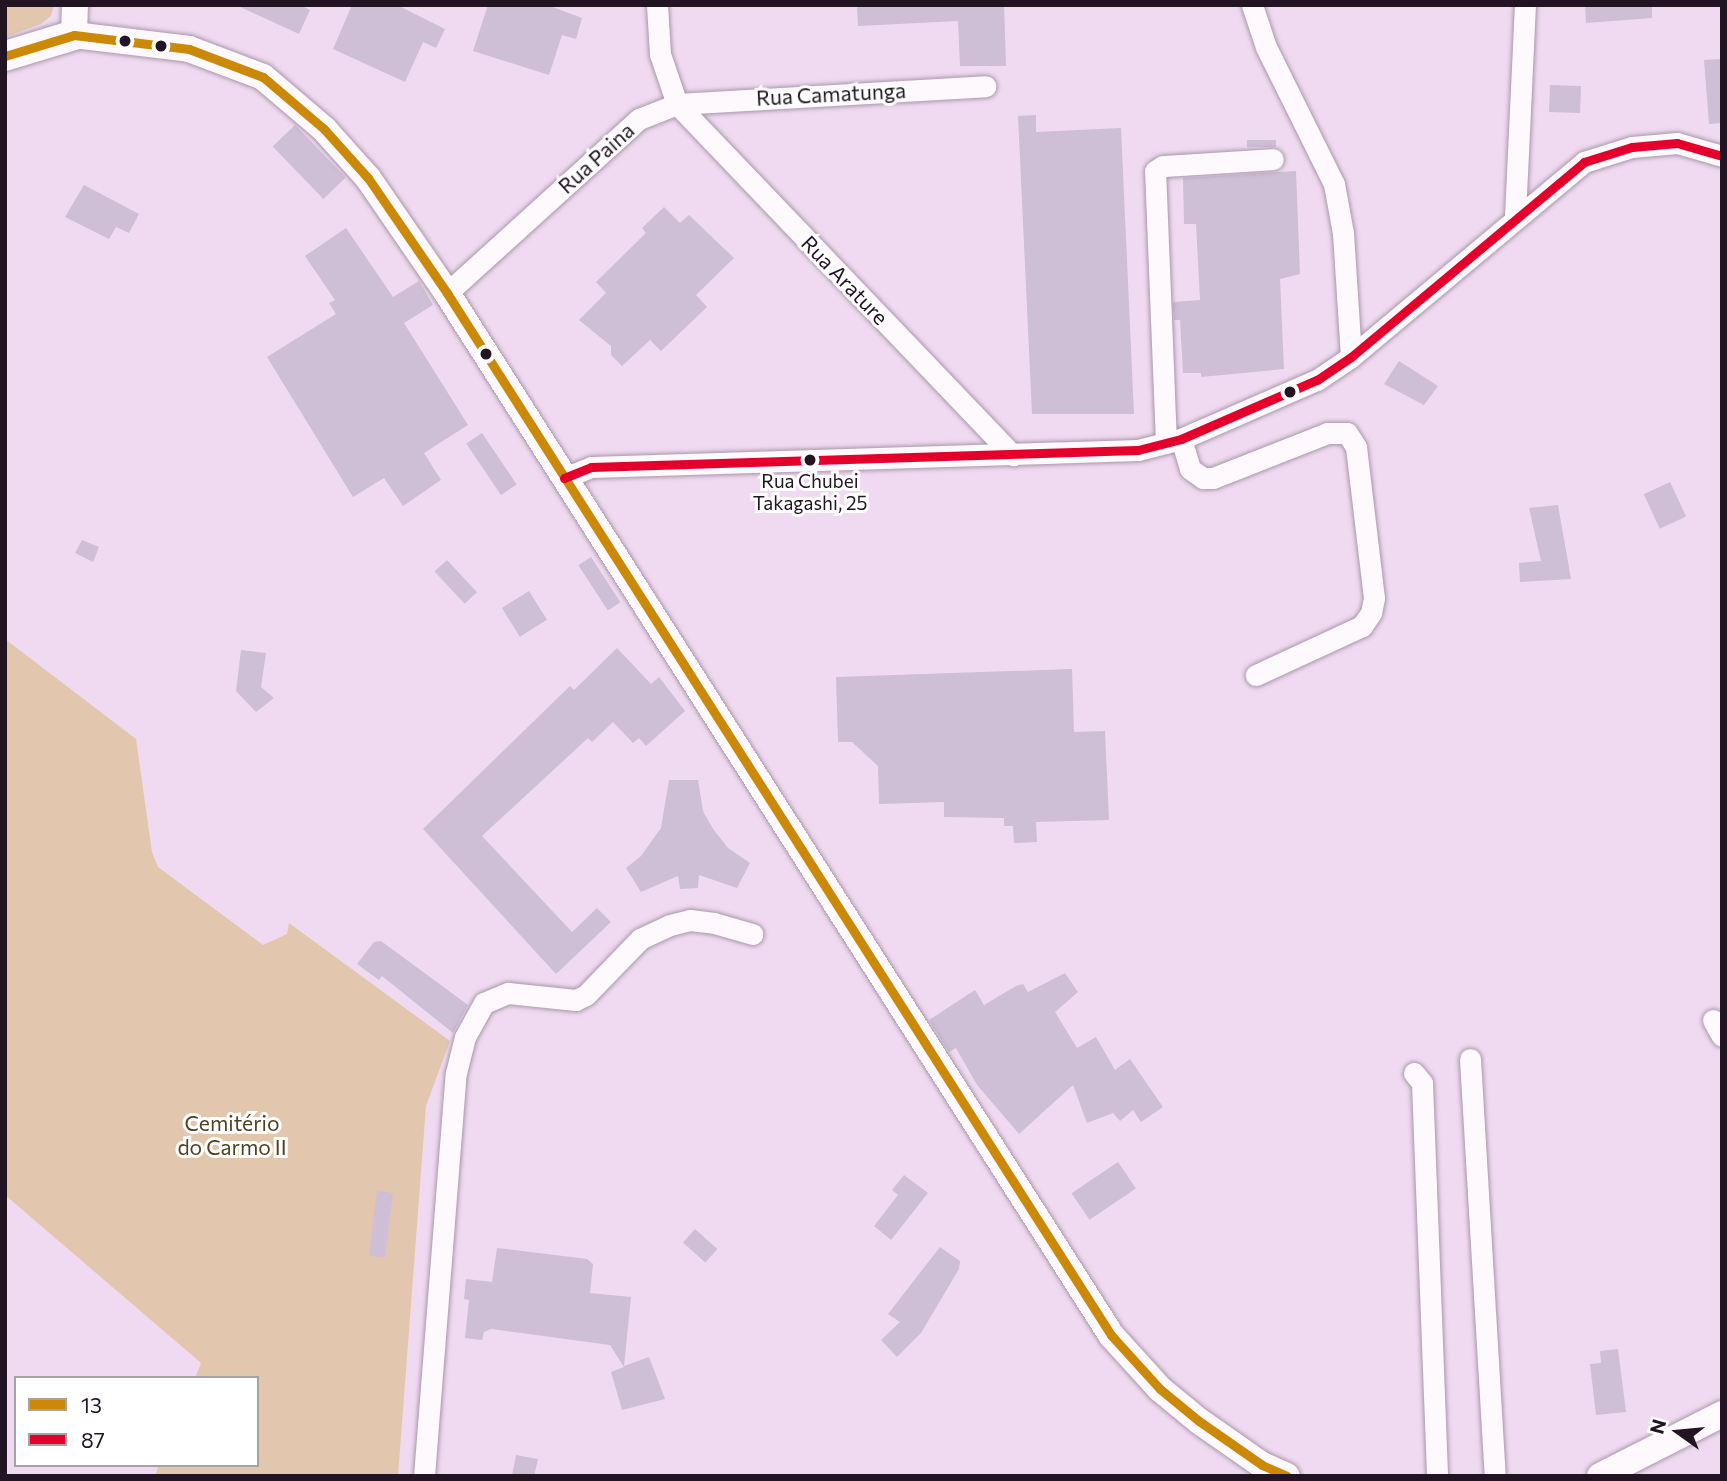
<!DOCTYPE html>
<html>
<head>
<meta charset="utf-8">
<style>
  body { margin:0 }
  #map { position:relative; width:1727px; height:1481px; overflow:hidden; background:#f0daf1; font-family:Commissioner,sans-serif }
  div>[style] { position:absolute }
  .green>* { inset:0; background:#e2c7ae }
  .building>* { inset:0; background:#cebed6; transform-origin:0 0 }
  .roads { filter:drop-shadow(0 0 2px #a898aa) drop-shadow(0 0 2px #a898aa) }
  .minor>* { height:21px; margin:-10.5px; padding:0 10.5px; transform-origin:10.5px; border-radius:10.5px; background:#fdf9fd }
  .tertiary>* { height:26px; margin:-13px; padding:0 13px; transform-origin:13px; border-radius:13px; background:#fdf9fd }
  .secondary>* { height:30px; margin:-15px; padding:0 15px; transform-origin:15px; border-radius:15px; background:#fdf9fd }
  .bus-1>* { height:9px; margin:-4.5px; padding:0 4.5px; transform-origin:4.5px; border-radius:4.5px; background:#cc8907 }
  .bus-2>* { height:9px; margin:-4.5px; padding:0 4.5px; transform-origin:4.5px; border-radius:4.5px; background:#e4002b }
  .dots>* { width:19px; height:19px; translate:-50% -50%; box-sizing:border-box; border:4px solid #fff; border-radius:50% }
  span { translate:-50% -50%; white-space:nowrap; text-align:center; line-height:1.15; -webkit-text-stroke:6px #fff; paint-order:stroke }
  .bus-label { font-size:19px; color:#221423 }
  .street-label { font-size:21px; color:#221423 }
  .park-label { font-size:21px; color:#50401f }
  .frame { position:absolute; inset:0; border:7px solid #221423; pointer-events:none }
  .legend { position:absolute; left:14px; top:1376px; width:245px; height:91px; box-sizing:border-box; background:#fff; border:2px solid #a7a1a7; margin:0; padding:9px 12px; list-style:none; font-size:21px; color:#221423 }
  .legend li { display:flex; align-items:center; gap:14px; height:35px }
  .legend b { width:35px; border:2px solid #a7a1a7 }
  .north { position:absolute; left:1643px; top:1397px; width:70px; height:70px; -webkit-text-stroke:5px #fff; paint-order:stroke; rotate:285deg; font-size:19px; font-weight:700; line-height:28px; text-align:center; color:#221423 }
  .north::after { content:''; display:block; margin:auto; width:24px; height:32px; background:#221423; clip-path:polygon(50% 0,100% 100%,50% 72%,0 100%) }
</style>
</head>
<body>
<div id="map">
  <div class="green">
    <div style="clip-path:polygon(5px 5px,54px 5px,51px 16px,41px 24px,5px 37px)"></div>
    <div style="clip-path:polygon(5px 639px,136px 739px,152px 852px,158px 867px,263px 945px,287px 934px,289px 923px,450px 1041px,426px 1106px,398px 1476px,155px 1476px,159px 1465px,257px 1465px,257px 1378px,195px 1378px,201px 1363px,5px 1195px)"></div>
  </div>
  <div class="building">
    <div style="clip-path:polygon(236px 5px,300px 5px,310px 10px,299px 34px)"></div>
    <div style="clip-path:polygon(352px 5px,397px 5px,445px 29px,436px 48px,423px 42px,405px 82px,333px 49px)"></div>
    <div style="clip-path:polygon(488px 5px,547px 5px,582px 18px,576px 39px,562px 35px,549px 75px,473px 51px)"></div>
    <div style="clip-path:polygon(857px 5px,1004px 5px,1006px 66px,960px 66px,958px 21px,858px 26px)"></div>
    <div style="clip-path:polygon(1585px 5px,1652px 5px,1652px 18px,1586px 23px)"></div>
    <div style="clip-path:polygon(1722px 59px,1722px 123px,1709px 124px,1704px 60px)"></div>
    <div style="left:1550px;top:85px;width:31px;height:27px;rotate:2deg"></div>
    <div style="clip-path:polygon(1036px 115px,1036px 132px,1121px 128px,1134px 414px,1032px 414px,1018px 116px)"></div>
    <div style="left:295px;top:125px;width:73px;height:31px;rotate:46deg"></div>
    <div style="left:1247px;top:140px;width:29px;height:7px"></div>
    <div style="clip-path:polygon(1296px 171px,1300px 274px,1280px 279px,1284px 369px,1201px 377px,1201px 373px,1183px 373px,1180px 320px,1174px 320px,1173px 302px,1200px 300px,1196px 224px,1184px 224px,1183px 178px)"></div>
    <div style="clip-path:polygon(84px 185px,139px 214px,129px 233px,116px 227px,109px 239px,65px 217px)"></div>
    <div style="clip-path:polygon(664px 207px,680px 223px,689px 215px,734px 258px,696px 295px,707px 307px,661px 351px,650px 340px,622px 366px,611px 355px,611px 346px,579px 320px,606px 293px,596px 282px,646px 233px,642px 228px)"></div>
    <div style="clip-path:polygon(346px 228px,393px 297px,419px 281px,433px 305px,404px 323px,468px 425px,424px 453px,441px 480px,403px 506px,384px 478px,353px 497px,267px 357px,336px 314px,329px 303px,335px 300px,305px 256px)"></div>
    <div style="clip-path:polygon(1399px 361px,1438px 386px,1424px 405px,1384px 384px)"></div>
    <div style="left:482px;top:433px;width:62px;height:19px;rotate:56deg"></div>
    <div style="left:1670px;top:482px;width:38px;height:29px;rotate:65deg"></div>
    <div style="clip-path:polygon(1558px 505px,1571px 579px,1520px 582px,1519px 563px,1541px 561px,1529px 508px)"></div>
    <div style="clip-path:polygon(82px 540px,99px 547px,93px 562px,75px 553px)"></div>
    <div style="left:591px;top:557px;width:54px;height:15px;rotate:57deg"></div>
    <div style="left:447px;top:560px;width:44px;height:17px;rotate:47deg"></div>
    <div style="left:529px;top:591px;width:34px;height:32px;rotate:58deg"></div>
    <div style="clip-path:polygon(617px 648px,651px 684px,659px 677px,685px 711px,646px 746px,639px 738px,633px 743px,613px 722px,592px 742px,588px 738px,482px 836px,572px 932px,597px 908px,611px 922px,556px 974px,423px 829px,570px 686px,574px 690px)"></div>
    <div style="clip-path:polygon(241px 650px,266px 653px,261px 687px,274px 698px,256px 712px,236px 691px)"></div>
    <div style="clip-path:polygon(1072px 669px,1074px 732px,1105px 731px,1109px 820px,1036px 822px,1037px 842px,1014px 843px,1013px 826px,1004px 826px,1004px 818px,944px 817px,944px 802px,879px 804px,878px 766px,852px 742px,838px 742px,836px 677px)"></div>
    <div style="clip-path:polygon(669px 780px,698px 780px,703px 811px,713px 829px,728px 848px,750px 863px,737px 888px,699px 875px,698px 888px,680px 889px,678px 876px,641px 892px,626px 868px,641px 856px,661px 828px)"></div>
    <div style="clip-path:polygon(381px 941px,468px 1005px,453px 1033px,382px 976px,379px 980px,357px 964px,374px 942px)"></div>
    <div style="clip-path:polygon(1065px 973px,1078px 992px,1055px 1012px,1077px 1048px,1096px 1037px,1115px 1070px,1130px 1059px,1163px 1107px,1141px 1122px,1133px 1110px,1120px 1121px,1113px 1113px,1087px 1123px,1073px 1085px,1019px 1134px,977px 1085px,956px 1048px,949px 1052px,929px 1020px,975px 990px,984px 1005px,1016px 986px,1023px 984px,1028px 992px)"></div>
    <div style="left:1118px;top:1162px;width:32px;height:56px;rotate:56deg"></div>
    <div style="clip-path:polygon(904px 1175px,928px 1193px,891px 1240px,874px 1226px,898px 1195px,892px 1190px)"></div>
    <div style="left:377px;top:1191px;width:16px;height:65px;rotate:7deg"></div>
    <div style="left:695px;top:1229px;width:30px;height:18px;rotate:42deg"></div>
    <div style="clip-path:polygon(940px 1247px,960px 1261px,959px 1269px,921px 1333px,897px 1357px,881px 1340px,900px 1322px,888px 1314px)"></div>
    <div style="clip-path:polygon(497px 1248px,587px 1259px,593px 1264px,590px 1293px,631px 1297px,624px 1366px,649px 1357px,665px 1399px,622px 1410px,611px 1372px,624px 1367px,610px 1345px,491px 1329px,484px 1332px,482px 1340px,465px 1338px,469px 1300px,464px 1299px,466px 1279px,492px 1282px)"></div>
    <div style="clip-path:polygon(1618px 1349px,1626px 1412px,1596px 1415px,1590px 1364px,1601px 1363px,1600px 1351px)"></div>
    <div style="clip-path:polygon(516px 1455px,538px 1459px,534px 1476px,512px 1476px)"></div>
  </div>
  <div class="roads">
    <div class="minor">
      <div style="left:1252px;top:5px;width:44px;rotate:71.6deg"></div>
      <div style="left:1266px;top:47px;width:153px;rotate:63.6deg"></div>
      <div style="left:1334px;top:184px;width:50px;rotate:79.6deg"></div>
      <div style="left:1343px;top:233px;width:124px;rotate:86.3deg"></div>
      <div style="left:677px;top:104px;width:486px;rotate:46.3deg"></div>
      <div style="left:677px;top:104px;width:309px;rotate:-3.3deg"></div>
      <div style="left:1515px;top:216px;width:211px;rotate:-87.3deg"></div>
      <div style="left:447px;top:293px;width:259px;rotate:-42.2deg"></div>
      <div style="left:639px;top:119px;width:41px;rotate:-21.5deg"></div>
      <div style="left:677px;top:104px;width:53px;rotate:-108.8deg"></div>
      <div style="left:660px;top:54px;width:49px;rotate:-93.5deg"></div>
      <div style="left:1181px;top:439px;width:31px;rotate:73deg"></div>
      <div style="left:1190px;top:469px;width:16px;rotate:35deg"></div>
      <div style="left:1203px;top:478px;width:10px"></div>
      <div style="left:1213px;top:478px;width:123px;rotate:-21.5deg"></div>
      <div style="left:1327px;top:433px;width:20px"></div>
      <div style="left:1347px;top:433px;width:17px;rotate:57deg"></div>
      <div style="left:1356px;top:447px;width:152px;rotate:83.2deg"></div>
      <div style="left:1374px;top:598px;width:15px;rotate:101deg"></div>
      <div style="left:1371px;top:613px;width:16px;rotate:125deg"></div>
      <div style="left:1362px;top:626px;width:117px;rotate:155.2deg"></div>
      <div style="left:1166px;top:443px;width:272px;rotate:-92.3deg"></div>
      <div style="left:1155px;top:171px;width:9px;rotate:-32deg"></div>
      <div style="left:1163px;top:166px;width:110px;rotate:-3.6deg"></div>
      <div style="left:564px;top:478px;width:29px;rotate:-22deg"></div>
      <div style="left:591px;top:467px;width:547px;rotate:-1.78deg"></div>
      <div style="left:1138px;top:450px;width:44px;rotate:-14.3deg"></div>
      <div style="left:1181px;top:439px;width:148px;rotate:-23.5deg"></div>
      <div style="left:1317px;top:380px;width:41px;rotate:-34.1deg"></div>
      <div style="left:1351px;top:357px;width:304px;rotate:-39.9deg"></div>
      <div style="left:1584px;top:162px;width:50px;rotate:-17.4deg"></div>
      <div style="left:1632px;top:147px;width:45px;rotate:-5.1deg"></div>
      <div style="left:1677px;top:143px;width:47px;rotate:16.1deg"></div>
      <div style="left:1713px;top:1020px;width:18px;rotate:61deg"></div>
      <div style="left:1470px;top:1059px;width:418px;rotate:86.6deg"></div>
      <div style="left:1414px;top:1073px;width:13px;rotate:51deg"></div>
      <div style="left:1422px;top:1083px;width:393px;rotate:87.8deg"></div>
      <div style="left:424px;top:1476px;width:404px;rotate:-85.5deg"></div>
      <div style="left:456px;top:1073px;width:37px;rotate:-76deg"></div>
      <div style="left:465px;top:1037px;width:39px;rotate:-61deg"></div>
      <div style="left:484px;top:1003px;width:26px;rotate:-23deg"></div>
      <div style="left:508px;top:993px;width:68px;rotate:5.9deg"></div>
      <div style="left:576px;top:1000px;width:11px;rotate:-27deg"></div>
      <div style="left:586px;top:995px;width:78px;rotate:-46deg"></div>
      <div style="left:640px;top:939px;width:33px;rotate:-25deg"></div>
      <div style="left:670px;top:925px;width:21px;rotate:-14deg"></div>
      <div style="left:690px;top:920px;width:24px;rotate:7deg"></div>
      <div style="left:714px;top:923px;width:40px;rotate:16deg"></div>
    </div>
    <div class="tertiary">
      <div style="left:75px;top:5px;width:30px;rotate:92deg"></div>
      <div style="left:74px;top:35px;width:116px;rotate:6.9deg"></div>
      <div style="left:189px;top:49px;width:79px;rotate:20.7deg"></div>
      <div style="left:263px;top:77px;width:80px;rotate:40.4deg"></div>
      <div style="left:324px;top:129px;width:66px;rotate:48.1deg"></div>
      <div style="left:368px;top:178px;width:140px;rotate:55.5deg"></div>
      <div style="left:447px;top:293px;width:1236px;rotate:57.49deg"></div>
      <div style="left:1111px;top:1335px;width:73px;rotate:47.8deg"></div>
      <div style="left:1160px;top:1389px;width:50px;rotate:39.4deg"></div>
      <div style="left:1199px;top:1421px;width:77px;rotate:34.9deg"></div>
      <div style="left:1262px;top:1465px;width:27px;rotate:24deg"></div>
      <div style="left:1600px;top:1476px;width:137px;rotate:-26.9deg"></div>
    </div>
    <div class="secondary">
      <div style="left:5px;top:56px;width:72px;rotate:-16.9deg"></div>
    </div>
  </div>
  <div class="bus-1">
    <div style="left:5px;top:56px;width:72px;rotate:-16.9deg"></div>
    <div style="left:74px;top:35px;width:116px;rotate:6.9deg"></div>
    <div style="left:189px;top:49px;width:79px;rotate:20.7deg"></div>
    <div style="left:263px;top:77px;width:80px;rotate:40.4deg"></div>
    <div style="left:324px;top:129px;width:66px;rotate:48.1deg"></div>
    <div style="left:368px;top:178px;width:140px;rotate:55.5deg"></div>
    <div style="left:447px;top:293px;width:1236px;rotate:57.49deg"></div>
    <div style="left:1111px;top:1335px;width:73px;rotate:47.8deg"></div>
    <div style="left:1160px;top:1389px;width:50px;rotate:39.4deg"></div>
    <div style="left:1199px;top:1421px;width:77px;rotate:34.9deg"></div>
    <div style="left:1262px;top:1465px;width:27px;rotate:24deg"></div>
  </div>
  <div class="bus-2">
    <div style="left:564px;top:478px;width:29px;rotate:-22deg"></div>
    <div style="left:591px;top:467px;width:547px;rotate:-1.78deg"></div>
    <div style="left:1138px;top:450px;width:44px;rotate:-14.3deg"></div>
    <div style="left:1181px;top:439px;width:148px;rotate:-23.5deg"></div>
    <div style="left:1317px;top:380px;width:41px;rotate:-34.1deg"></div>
    <div style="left:1351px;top:357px;width:304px;rotate:-39.9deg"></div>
    <div style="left:1584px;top:162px;width:50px;rotate:-17.4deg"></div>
    <div style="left:1632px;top:147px;width:45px;rotate:-5.1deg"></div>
    <div style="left:1677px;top:143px;width:47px;rotate:16.1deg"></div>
  </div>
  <div class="dots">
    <div style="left:125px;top:41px;background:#221423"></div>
    <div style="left:161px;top:46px;background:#221423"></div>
    <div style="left:486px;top:354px;background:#221423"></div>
    <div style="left:1290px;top:392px;background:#221423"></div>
    <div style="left:810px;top:460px;background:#221423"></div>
  </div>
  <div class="bus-label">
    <span style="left:810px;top:492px">Rua Chubei<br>Takagashi, 25</span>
  </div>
  <div class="street-label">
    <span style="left:831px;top:94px;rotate:-3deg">Rua Camatunga</span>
    <span style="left:596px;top:158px;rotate:-42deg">Rua Paina</span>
    <span style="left:845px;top:280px;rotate:46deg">Rua Arature</span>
  </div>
  <div class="park-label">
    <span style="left:232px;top:1135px">Cemitério<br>do Carmo II</span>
  </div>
  <div class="frame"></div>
  <ul class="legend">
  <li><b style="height:9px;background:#cc8907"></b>13</li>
  <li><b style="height:9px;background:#e4002b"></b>87</li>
  </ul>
  <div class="north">N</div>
</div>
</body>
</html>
